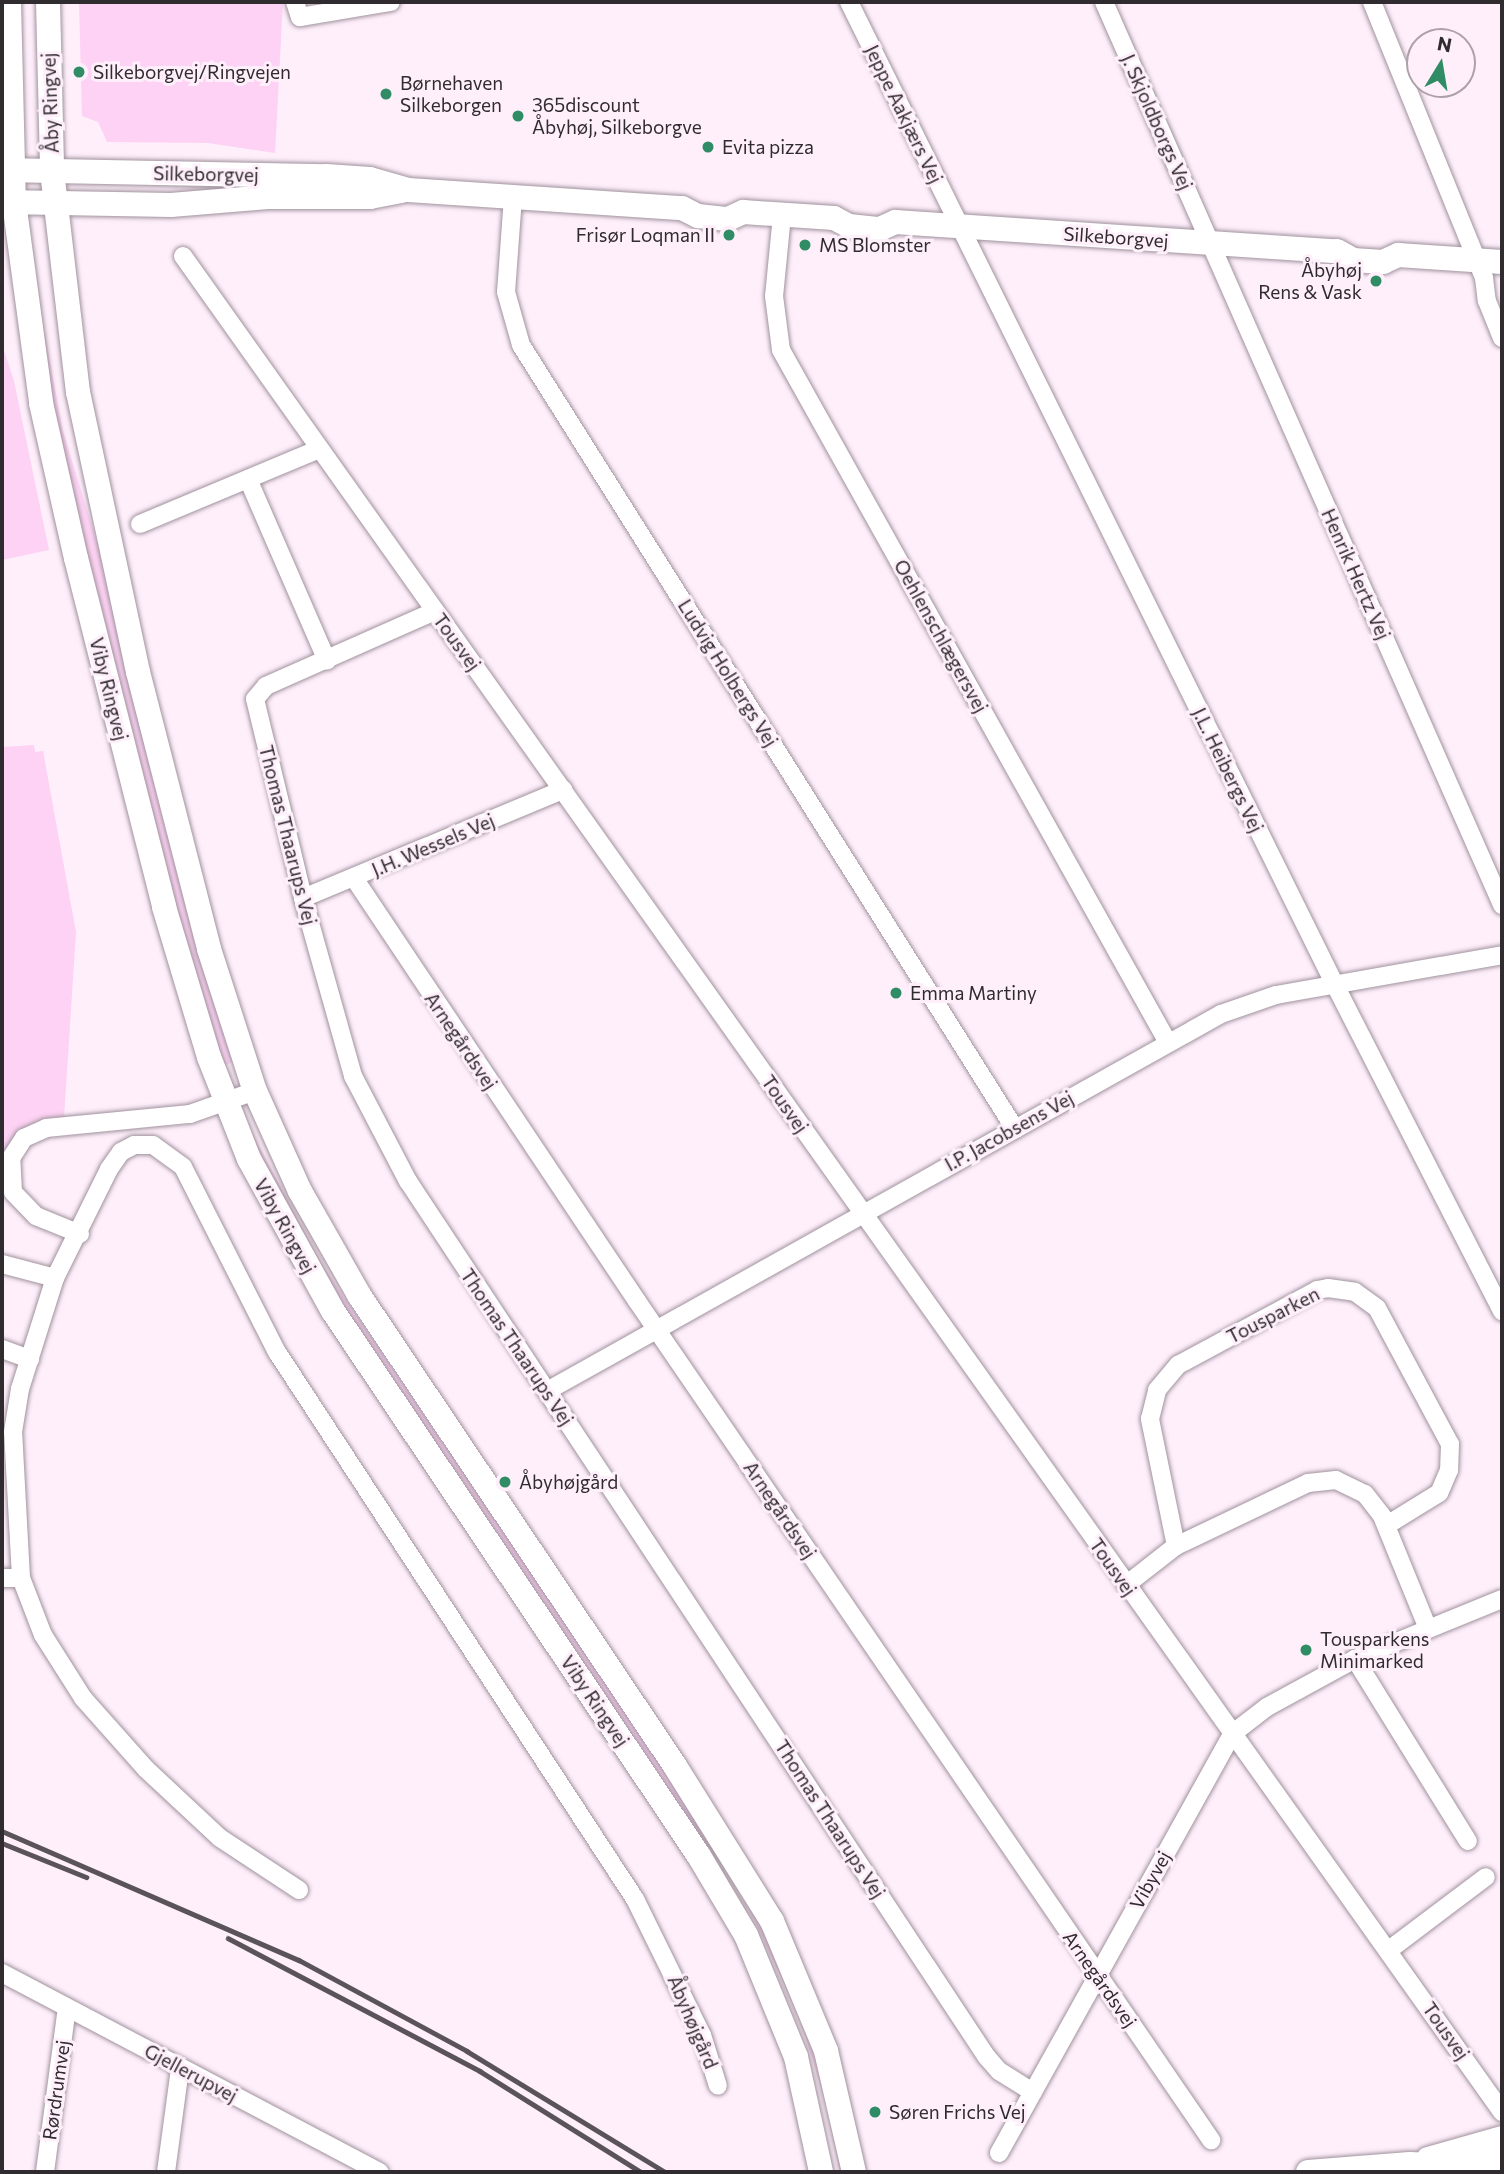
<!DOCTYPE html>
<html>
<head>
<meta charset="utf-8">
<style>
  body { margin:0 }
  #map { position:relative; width:1504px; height:2174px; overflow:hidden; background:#feeffb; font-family:Commissioner,sans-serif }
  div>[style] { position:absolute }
  .green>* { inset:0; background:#fdd2f4 }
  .roads { filter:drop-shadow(0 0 2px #a0929d) drop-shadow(0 0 2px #a0929d) }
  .street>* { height:18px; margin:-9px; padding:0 9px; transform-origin:9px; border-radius:9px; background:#fff }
  .secondary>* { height:24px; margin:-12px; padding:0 12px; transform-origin:12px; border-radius:12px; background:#fff }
  .rail>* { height:4.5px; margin:-2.25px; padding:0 2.25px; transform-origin:2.25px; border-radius:2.25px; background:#5a5359 }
  .dots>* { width:19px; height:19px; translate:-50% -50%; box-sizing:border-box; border:4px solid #feeffb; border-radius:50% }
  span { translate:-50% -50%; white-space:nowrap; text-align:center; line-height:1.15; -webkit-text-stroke:6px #feeffb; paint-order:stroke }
  .poi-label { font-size:19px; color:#302b2f }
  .left { translate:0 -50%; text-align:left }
  .right { translate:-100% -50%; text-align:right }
  .street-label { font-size:19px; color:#302b2f }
  .frame { position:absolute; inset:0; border:4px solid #302b2f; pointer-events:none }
  .north { position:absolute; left:1406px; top:28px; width:70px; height:70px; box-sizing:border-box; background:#feeffb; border:2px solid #aca1a9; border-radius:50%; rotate:11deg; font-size:19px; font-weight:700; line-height:28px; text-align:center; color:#302b2f }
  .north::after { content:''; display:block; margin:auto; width:24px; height:32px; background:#2f8c64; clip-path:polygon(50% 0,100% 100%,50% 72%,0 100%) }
</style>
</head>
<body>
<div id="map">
  <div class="green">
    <div style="clip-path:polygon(79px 2px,283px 2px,275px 153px,208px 143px,107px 142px,98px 122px,82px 116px)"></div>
    <div style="clip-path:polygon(28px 244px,63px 431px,100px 552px,234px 1061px,224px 1066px,181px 930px,59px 442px)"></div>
    <div style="clip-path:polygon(2px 344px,14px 381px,49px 550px,2px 560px)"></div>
    <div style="clip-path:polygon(34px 745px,35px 752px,43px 751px,76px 932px,64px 1118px,44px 1119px,18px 1132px,2px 1161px,2px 747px)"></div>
    <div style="clip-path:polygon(250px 1129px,321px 1263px,668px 1774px,763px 1926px,819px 2064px,844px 2169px,839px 2169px,827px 2106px,798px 2013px,739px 1888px,686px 1817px,358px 1332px,270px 1178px)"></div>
  </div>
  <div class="roads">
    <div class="street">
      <div style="left:295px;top:2px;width:16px;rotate:72deg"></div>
      <div style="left:300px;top:17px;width:92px;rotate:-9.4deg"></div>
      <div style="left:849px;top:2px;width:1094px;rotate:63.69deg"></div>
      <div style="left:1334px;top:983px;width:369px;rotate:62.9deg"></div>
      <div style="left:1104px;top:2px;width:987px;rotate:66.21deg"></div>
      <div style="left:1372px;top:2px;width:298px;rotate:67.9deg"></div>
      <div style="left:1484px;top:278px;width:23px;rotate:83deg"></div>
      <div style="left:1487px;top:301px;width:40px;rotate:68deg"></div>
      <div style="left:513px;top:197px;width:95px;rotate:94.2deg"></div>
      <div style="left:506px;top:292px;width:55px;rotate:74.2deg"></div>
      <div style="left:521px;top:345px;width:927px;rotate:57.78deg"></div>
      <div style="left:782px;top:215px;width:81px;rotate:95.6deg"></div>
      <div style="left:774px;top:296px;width:54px;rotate:82.6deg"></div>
      <div style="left:781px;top:350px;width:792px;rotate:60.81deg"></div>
      <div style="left:183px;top:256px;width:2277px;rotate:54.6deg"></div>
      <div style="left:248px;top:479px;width:198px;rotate:66.5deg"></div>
      <div style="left:140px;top:524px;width:194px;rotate:-22.7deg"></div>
      <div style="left:435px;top:611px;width:185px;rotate:156.1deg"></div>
      <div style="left:266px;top:686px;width:17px;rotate:130deg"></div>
      <div style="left:255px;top:699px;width:205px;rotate:76.4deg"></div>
      <div style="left:303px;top:898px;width:185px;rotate:74.3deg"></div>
      <div style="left:353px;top:1076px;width:119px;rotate:62.4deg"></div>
      <div style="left:408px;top:1181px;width:1049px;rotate:56.55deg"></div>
      <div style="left:986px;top:2056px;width:20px;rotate:49deg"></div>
      <div style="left:999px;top:2071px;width:40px;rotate:32deg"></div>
      <div style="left:354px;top:878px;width:509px;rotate:56.22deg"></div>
      <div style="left:637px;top:1301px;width:1017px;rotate:55.62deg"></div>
      <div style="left:303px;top:898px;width:282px;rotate:-22.6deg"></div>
      <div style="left:80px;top:1234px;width:48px;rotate:-157.8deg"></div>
      <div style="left:36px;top:1216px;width:33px;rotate:-134deg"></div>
      <div style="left:13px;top:1192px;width:34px;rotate:-93deg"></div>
      <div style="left:11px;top:1158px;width:24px;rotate:-57deg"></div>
      <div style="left:24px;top:1138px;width:24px;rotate:-24deg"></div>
      <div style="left:46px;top:1128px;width:145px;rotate:-5.6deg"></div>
      <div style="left:190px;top:1114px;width:69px;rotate:-19.5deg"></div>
      <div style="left:2px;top:1264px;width:55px;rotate:14.8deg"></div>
      <div style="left:2px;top:1349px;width:30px;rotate:20deg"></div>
      <div style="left:547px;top:1391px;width:772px;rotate:-29.22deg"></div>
      <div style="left:1221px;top:1014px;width:58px;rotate:-19.1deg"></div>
      <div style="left:1276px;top:995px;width:230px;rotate:-10deg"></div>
      <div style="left:1176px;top:1546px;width:130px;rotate:-101.6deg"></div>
      <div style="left:1150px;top:1419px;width:30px;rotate:-76deg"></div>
      <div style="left:1157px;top:1390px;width:33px;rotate:-50deg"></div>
      <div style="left:1178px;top:1365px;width:158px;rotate:-28.3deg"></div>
      <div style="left:1317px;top:1290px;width:11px;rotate:-10deg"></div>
      <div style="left:1328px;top:1288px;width:27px;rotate:8deg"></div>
      <div style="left:1355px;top:1292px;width:27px;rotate:36deg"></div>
      <div style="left:1377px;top:1308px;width:154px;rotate:61.8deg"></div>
      <div style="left:1450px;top:1444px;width:26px;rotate:92deg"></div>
      <div style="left:1449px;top:1470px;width:25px;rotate:113deg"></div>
      <div style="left:1439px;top:1493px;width:61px;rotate:148.4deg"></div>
      <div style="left:2px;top:1578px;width:19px"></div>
      <div style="left:1126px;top:1585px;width:63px;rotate:-38deg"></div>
      <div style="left:1176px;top:1546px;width:146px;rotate:-25.5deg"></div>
      <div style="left:1308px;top:1483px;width:28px;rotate:-6deg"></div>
      <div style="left:1336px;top:1480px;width:32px;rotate:26deg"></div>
      <div style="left:1365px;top:1494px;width:28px;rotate:52deg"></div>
      <div style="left:1382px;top:1516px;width:122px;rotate:67.8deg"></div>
      <div style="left:1355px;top:1659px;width:214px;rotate:58.2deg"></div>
      <div style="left:299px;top:1890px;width:95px;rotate:-146.6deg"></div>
      <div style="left:220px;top:1838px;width:101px;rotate:-137deg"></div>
      <div style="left:146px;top:1769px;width:95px;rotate:-131.6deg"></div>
      <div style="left:83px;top:1698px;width:75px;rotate:-122.4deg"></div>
      <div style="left:43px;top:1635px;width:61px;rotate:-111.1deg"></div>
      <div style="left:21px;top:1578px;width:146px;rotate:-93.1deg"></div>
      <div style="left:13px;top:1432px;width:44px;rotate:-80.8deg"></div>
      <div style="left:20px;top:1389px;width:116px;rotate:-72.5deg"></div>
      <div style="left:55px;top:1278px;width:122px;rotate:-63.6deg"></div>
      <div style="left:109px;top:1169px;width:21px;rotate:-55deg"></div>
      <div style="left:121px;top:1152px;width:15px;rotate:-28deg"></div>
      <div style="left:134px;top:1145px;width:19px"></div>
      <div style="left:153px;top:1145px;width:37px;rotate:36deg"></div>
      <div style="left:183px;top:1167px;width:208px;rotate:63.1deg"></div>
      <div style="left:277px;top:1352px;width:654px;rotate:56.8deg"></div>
      <div style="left:635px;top:1899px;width:152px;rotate:63.8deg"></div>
      <div style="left:702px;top:2035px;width:53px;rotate:72.6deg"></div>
      <div style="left:1389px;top:1950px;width:121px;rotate:-37deg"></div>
      <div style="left:2px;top:1973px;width:427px;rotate:27.8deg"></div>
      <div style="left:999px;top:2153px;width:479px;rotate:-60.9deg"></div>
      <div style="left:1232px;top:1734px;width:44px;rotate:-37.6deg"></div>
      <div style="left:1267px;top:1707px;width:100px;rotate:-28.6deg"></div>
      <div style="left:1355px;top:1659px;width:159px;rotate:-22.2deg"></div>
      <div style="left:45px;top:2172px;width:165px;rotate:-82.4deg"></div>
      <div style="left:166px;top:2172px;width:105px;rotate:-82.3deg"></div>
    </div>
    <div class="secondary">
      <div style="left:9px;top:2px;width:200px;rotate:88.6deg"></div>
      <div style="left:14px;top:202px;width:203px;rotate:82.3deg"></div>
      <div style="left:41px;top:403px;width:159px;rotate:77.3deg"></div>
      <div style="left:76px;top:558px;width:360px;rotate:75.8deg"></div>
      <div style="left:164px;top:907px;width:157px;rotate:73.3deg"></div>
      <div style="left:209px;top:1057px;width:110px;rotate:68.6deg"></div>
      <div style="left:249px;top:1159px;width:174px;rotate:61.1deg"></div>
      <div style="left:333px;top:1311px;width:656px;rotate:56.12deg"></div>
      <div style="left:699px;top:1856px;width:92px;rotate:59.3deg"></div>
      <div style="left:746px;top:1935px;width:132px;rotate:67.7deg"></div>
      <div style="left:796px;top:2057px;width:118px;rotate:77.7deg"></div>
      <div style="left:48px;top:2px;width:169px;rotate:88.6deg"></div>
      <div style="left:52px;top:171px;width:223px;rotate:83.3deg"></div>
      <div style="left:78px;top:392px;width:286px;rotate:77.9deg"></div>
      <div style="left:138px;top:672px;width:286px;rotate:75.6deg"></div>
      <div style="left:209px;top:949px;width:149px;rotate:72.1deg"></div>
      <div style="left:255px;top:1091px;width:110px;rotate:65.8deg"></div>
      <div style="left:300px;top:1191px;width:120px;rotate:60.4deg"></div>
      <div style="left:359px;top:1295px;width:567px;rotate:56.14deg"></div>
      <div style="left:675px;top:1766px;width:183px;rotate:58deg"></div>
      <div style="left:772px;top:1921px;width:141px;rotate:67.4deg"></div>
      <div style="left:826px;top:2051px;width:124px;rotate:77deg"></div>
      <div style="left:2px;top:170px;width:324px;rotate:1.1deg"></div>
      <div style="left:326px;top:176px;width:44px;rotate:3.9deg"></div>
      <div style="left:370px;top:179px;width:40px;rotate:16deg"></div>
      <div style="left:408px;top:190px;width:275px;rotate:3.8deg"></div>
      <div style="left:682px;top:208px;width:18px;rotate:27deg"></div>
      <div style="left:698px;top:216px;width:30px;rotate:6deg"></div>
      <div style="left:728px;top:219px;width:17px;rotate:-25deg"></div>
      <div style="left:743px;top:212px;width:91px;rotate:3.8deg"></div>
      <div style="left:834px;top:218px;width:17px;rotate:28deg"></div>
      <div style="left:849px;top:226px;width:31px;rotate:6deg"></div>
      <div style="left:880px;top:229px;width:17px;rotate:-25deg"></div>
      <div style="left:895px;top:222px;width:443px;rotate:3.8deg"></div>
      <div style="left:1337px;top:251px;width:18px;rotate:29deg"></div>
      <div style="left:1353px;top:260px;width:30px;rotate:4deg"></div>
      <div style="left:1383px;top:262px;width:17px;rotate:-25deg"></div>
      <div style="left:1398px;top:255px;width:104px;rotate:3.9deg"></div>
      <div style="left:2px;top:202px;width:169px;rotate:1deg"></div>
      <div style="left:171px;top:205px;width:97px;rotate:-4.7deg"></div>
      <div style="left:268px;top:197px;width:102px"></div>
      <div style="left:370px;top:197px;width:32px;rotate:-11deg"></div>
      <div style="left:1428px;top:2159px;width:77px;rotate:-15.8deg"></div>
      <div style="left:1308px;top:2172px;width:102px;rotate:-4.5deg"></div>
      <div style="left:1410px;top:2164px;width:65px;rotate:2.6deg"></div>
      <div style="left:1475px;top:2167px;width:28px;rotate:-13deg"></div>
    </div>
  </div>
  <div class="rail">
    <div style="left:2px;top:1831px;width:324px;rotate:23.5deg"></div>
    <div style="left:299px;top:1960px;width:191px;rotate:28.4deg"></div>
    <div style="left:467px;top:2051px;width:232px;rotate:31.4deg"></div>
    <div style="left:2px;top:1843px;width:91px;rotate:22deg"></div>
    <div style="left:228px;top:1938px;width:285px;rotate:27.8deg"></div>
    <div style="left:480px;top:2071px;width:190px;rotate:32.1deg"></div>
  </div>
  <div class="dots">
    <div style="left:79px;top:72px;background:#2f8c64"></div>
    <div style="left:386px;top:94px;background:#2f8c64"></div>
    <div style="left:518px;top:116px;background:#2f8c64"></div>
    <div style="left:708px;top:147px;background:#2f8c64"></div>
    <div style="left:729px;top:235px;background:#2f8c64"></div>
    <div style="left:805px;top:245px;background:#2f8c64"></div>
    <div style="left:1376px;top:281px;background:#2f8c64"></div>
    <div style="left:896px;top:993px;background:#2f8c64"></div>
    <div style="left:505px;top:1482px;background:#2f8c64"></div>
    <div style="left:1306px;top:1650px;background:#2f8c64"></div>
    <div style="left:875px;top:2112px;background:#2f8c64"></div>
  </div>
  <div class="poi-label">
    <span class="left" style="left:93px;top:72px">Silkeborgvej/Ringvejen</span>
    <span class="left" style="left:400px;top:94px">Børnehaven<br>Silkeborgen</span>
    <span class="left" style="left:532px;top:116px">365discount<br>Åbyhøj, Silkeborgve</span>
    <span class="left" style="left:722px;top:147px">Evita pizza</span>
    <span class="right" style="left:715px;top:235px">Frisør Loqman II</span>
    <span class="left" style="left:819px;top:245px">MS Blomster</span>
    <span class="right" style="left:1362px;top:281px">Åbyhøj<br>Rens &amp; Vask</span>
    <span class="left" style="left:910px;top:993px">Emma Martiny</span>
    <span class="left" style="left:519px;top:1482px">Åbyhøjgård</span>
    <span class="left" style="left:1320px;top:1650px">Tousparkens<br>Minimarked</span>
    <span class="left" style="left:889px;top:2112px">Søren Frichs Vej</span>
  </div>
  <div class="street-label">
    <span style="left:50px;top:103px;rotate:-92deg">Åby Ringvej</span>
    <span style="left:904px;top:114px;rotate:64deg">Jeppe Aakjærs Vej</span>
    <span style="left:1157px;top:122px;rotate:66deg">J. Skjoldborgs Vej</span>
    <span style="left:206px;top:174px;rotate:1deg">Silkeborgvej</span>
    <span style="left:1116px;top:237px;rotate:4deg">Silkeborgvej</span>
    <span style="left:1356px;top:574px;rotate:66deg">Henrik Hertz Vej</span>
    <span style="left:941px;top:636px;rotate:61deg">Oehlenschlægersvej</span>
    <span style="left:457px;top:642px;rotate:54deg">Tousvej</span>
    <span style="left:728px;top:673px;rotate:58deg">Ludvig Holbergs Vej</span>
    <span style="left:109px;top:689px;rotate:76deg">Viby Ringvej</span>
    <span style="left:1228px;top:770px;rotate:64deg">J.L. Heibergs Vej</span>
    <span style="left:288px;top:835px;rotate:76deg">Thomas Thaarups Vej</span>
    <span style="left:433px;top:845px;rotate:-23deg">J.H. Wessels Vej</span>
    <span style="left:461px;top:1041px;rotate:56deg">Arnegårdsvej</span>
    <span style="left:785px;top:1104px;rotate:55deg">Tousvej</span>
    <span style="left:1009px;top:1131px;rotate:-29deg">I.P. Jacobsens Vej</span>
    <span style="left:285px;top:1226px;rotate:61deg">Viby Ringvej</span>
    <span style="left:1273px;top:1315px;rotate:-27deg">Tousparken</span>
    <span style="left:517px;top:1347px;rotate:56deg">Thomas Thaarups Vej</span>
    <span style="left:780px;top:1510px;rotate:56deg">Arnegårdsvej</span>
    <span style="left:1113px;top:1567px;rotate:55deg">Tousvej</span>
    <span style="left:595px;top:1701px;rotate:56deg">Viby Ringvej</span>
    <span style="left:830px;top:1819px;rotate:57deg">Thomas Thaarups Vej</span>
    <span style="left:1150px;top:1880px;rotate:-61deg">Vibyvej</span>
    <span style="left:1100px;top:1979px;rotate:55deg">Arnegårdsvej</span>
    <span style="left:693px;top:2022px;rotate:67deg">Åbyhøjgård</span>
    <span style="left:1446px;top:2031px;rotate:55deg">Tousvej</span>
    <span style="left:191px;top:2073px;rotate:28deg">Gjellerupvej</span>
    <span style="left:56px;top:2090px;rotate:-82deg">Rørdrumvej</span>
  </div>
  <div class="frame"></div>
  <div class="north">N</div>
</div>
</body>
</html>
